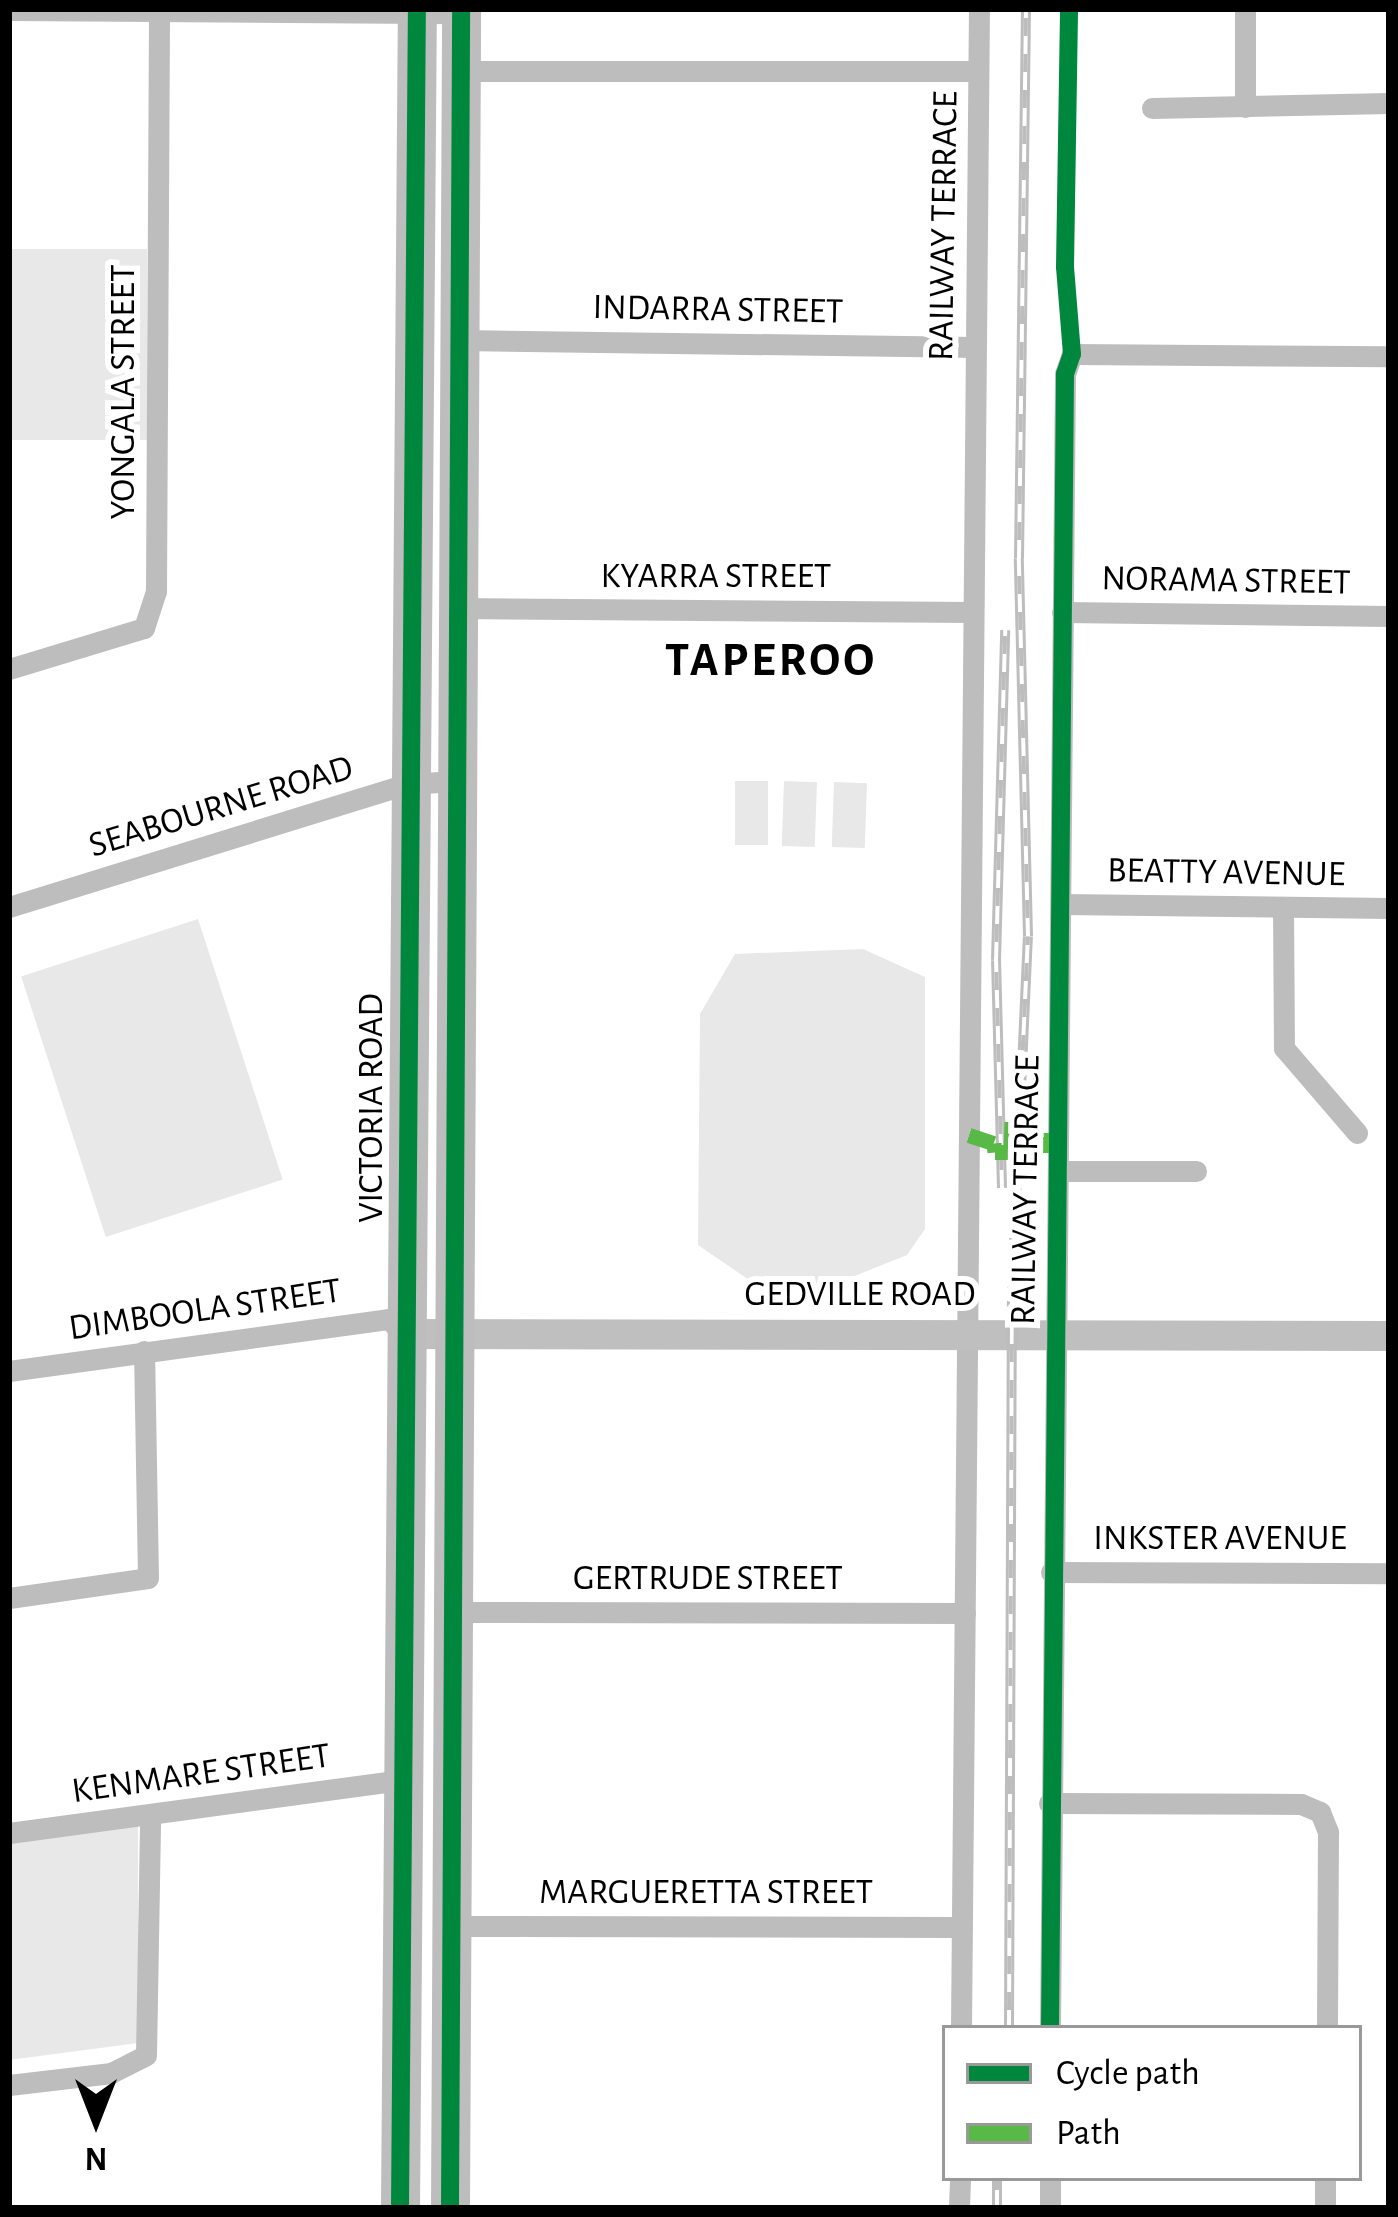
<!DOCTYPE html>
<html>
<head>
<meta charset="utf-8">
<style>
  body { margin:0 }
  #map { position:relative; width:1398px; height:2217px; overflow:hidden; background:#fff; font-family:"Alegreya Sans",sans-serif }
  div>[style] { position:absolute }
  .green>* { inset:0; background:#e8e8e8; transform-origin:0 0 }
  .street>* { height:21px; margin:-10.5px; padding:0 10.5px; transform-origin:10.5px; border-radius:10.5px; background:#bdbdbd }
  .secondary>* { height:30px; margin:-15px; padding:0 15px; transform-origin:15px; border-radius:15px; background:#bfbfbf }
  .highway>* { height:39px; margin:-19.5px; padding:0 19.5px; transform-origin:19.5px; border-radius:19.5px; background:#bdbdbd }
  .rail>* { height:10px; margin-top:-5px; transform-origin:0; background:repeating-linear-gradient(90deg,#fff 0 18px,#bdbdbd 0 36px); box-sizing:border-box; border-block:3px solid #bdbdbd }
  .quiet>* { height:15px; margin-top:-7.5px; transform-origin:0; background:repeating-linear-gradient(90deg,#58b947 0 30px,transparent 0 45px) }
  .cycleway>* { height:18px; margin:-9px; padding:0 9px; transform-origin:9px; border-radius:9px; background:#00873e }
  span { translate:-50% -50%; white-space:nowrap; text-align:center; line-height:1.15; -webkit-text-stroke:12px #fff; paint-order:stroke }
  .street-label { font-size:36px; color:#000 }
  .district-label { font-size:48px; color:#000; font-weight:700; letter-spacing:3px }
  .frame { position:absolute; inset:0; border:12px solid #000; pointer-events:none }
  .legend { position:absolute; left:942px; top:2025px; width:420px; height:156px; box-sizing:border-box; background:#fff; border:3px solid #999; margin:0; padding:15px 21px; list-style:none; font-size:36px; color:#000 }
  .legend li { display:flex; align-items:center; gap:24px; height:60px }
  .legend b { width:60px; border:3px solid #999 }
  .north { position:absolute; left:36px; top:2061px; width:120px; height:120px; -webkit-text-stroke:9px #fff; paint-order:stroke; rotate:180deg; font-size:33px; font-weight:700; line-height:48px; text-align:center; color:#000 }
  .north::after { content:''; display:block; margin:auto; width:42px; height:54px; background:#000; clip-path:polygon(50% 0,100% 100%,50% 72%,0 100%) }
</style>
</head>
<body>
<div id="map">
  <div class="green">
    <div style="left:9px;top:249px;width:138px;height:191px"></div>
    <div style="left:735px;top:781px;width:33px;height:64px"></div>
    <div style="left:784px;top:781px;width:33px;height:65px;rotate:2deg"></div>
    <div style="left:834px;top:782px;width:33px;height:65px;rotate:2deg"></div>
    <div style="left:198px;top:919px;width:274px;height:186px;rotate:72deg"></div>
    <div style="clip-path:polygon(863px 949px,925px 977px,925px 1229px,907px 1255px,832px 1285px,752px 1282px,698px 1245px,700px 1014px,735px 954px)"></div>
    <div style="clip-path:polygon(138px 1824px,138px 2043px,9px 2060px,9px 1841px)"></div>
  </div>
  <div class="street">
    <div style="left:1245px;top:9px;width:98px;rotate:90deg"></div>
    <div style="left:9px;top:10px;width:452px;rotate:0.4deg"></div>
    <div style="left:462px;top:71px;width:516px"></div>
    <div style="left:1152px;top:108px;width:237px;rotate:-1.2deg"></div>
    <div style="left:460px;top:340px;width:516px;rotate:0.78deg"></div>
    <div style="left:458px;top:608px;width:515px;rotate:0.45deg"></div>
    <div style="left:1062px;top:612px;width:327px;rotate:0.7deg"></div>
    <div style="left:9px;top:669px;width:141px;rotate:-16.9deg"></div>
    <div style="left:144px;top:628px;width:39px;rotate:-72deg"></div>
    <div style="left:156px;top:591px;width:579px;rotate:-89.7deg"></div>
    <div style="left:1062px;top:904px;width:327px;rotate:0.7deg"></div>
    <div style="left:9px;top:907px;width:417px;rotate:-17.2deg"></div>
    <div style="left:407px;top:784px;width:49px;rotate:-3.5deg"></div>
    <div style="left:1283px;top:907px;width:141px;rotate:89.6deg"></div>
    <div style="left:1284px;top:1048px;width:112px;rotate:49.3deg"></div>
    <div style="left:1061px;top:1171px;width:135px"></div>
    <div style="left:9px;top:1371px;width:384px;rotate:-7.8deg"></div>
    <div style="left:389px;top:1319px;width:21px;rotate:47deg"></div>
    <div style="left:1051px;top:1572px;width:338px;rotate:0.2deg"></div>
    <div style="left:9px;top:1598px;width:140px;rotate:-8.2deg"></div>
    <div style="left:148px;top:1578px;width:227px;rotate:-91deg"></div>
    <div style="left:451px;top:1612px;width:514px;rotate:0.11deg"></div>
    <div style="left:1049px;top:1803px;width:252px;rotate:0.2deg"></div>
    <div style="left:1301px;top:1804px;width:21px;rotate:23deg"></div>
    <div style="left:1320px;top:1812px;width:22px;rotate:68deg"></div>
    <div style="left:1328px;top:1832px;width:196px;rotate:90.3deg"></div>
    <div style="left:9px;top:1833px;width:397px;rotate:-7.7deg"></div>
    <div style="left:450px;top:1926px;width:512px;rotate:0.11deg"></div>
    <div style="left:961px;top:2028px;width:2019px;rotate:-89.49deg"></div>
    <div style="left:1050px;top:2028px;width:1654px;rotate:-89.48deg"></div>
    <div style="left:1065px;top:374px;width:21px;rotate:-71deg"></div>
    <div style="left:1072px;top:354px;width:317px;rotate:0.4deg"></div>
    <div style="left:9px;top:2085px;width:103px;rotate:-6.7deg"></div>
    <div style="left:111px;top:2073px;width:39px;rotate:-27deg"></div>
    <div style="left:146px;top:2055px;width:240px;rotate:-89deg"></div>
    <div style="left:959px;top:2208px;width:30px;rotate:-88deg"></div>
    <div style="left:1050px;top:2208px;width:30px;rotate:-90deg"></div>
    <div style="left:1325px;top:2208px;width:30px;rotate:-90deg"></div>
  </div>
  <div class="secondary">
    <div style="left:403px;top:1334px;width:986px;rotate:0.12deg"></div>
  </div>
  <div class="highway">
    <div style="left:400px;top:2208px;width:2199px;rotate:-89.56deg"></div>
    <div style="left:450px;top:2208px;width:2199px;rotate:-89.71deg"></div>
  </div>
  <div class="rail">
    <div style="left:1002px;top:1188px;width:228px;rotate:-91.5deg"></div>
    <div style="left:996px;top:960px;width:330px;rotate:-88.4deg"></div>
    <div style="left:1009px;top:2028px;width:741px;rotate:-89.77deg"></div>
    <div style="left:1012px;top:1287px;width:351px;rotate:-87.4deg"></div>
    <div style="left:1028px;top:936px;width:378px;rotate:-91.4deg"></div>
    <div style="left:1019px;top:558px;width:549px;rotate:-89.27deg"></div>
    <div style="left:997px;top:2208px;width:30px;rotate:-90deg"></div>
  </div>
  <div class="quiet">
    <div style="left:969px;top:1135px;width:26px;rotate:18deg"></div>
    <div style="left:994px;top:1143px;width:9px;rotate:84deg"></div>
    <div style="left:995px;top:1152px;width:16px"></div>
    <div style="left:1011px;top:1152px;width:31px;rotate:-88deg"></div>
    <div style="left:1011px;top:1143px;width:34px;rotate:17deg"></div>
    <div style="left:1043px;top:1153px;width:13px;rotate:-90deg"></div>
    <div style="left:1043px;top:1140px;width:11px"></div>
  </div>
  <div class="cycleway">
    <div style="left:1050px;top:2028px;width:1654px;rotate:-89.48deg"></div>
    <div style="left:1065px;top:374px;width:21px;rotate:-71deg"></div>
    <div style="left:1072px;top:354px;width:87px;rotate:-94.6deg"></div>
    <div style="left:1065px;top:267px;width:258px;rotate:-89.1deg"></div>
    <div style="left:400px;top:2208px;width:2199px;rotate:-89.56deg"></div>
    <div style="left:450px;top:2208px;width:2199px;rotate:-89.71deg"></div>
  </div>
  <div class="street-label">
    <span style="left:944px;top:226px;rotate:-89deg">RAILWAY TERRACE</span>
    <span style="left:718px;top:310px;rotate:1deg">INDARRA STREET</span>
    <span style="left:124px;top:392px;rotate:-90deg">YONGALA STREET</span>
    <span style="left:716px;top:577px">KYARRA STREET</span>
    <span style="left:1226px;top:581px;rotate:1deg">NORAMA STREET</span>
    <span style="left:221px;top:807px;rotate:-17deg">SEABOURNE ROAD</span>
    <span style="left:1226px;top:873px;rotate:1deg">BEATTY AVENUE</span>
    <span style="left:372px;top:1108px;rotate:-90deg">VICTORIA ROAD</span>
    <span style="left:1026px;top:1190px;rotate:-89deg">RAILWAY TERRACE</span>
    <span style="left:860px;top:1295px">GEDVILLE ROAD</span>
    <span style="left:205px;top:1310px;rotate:-8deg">DIMBOOLA STREET</span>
    <span style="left:1220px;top:1539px">INKSTER AVENUE</span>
    <span style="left:708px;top:1579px">GERTRUDE STREET</span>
    <span style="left:201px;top:1774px;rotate:-8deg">KENMARE STREET</span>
    <span style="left:706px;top:1893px">MARGUERETTA STREET</span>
  </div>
  <div class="district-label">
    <span style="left:771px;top:662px">TAPEROO</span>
  </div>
  <div class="frame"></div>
  <ul class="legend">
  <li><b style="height:15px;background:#00873e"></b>Cycle path</li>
  <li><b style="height:15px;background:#58b947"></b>Path</li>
  </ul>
  <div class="north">N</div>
</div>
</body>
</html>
